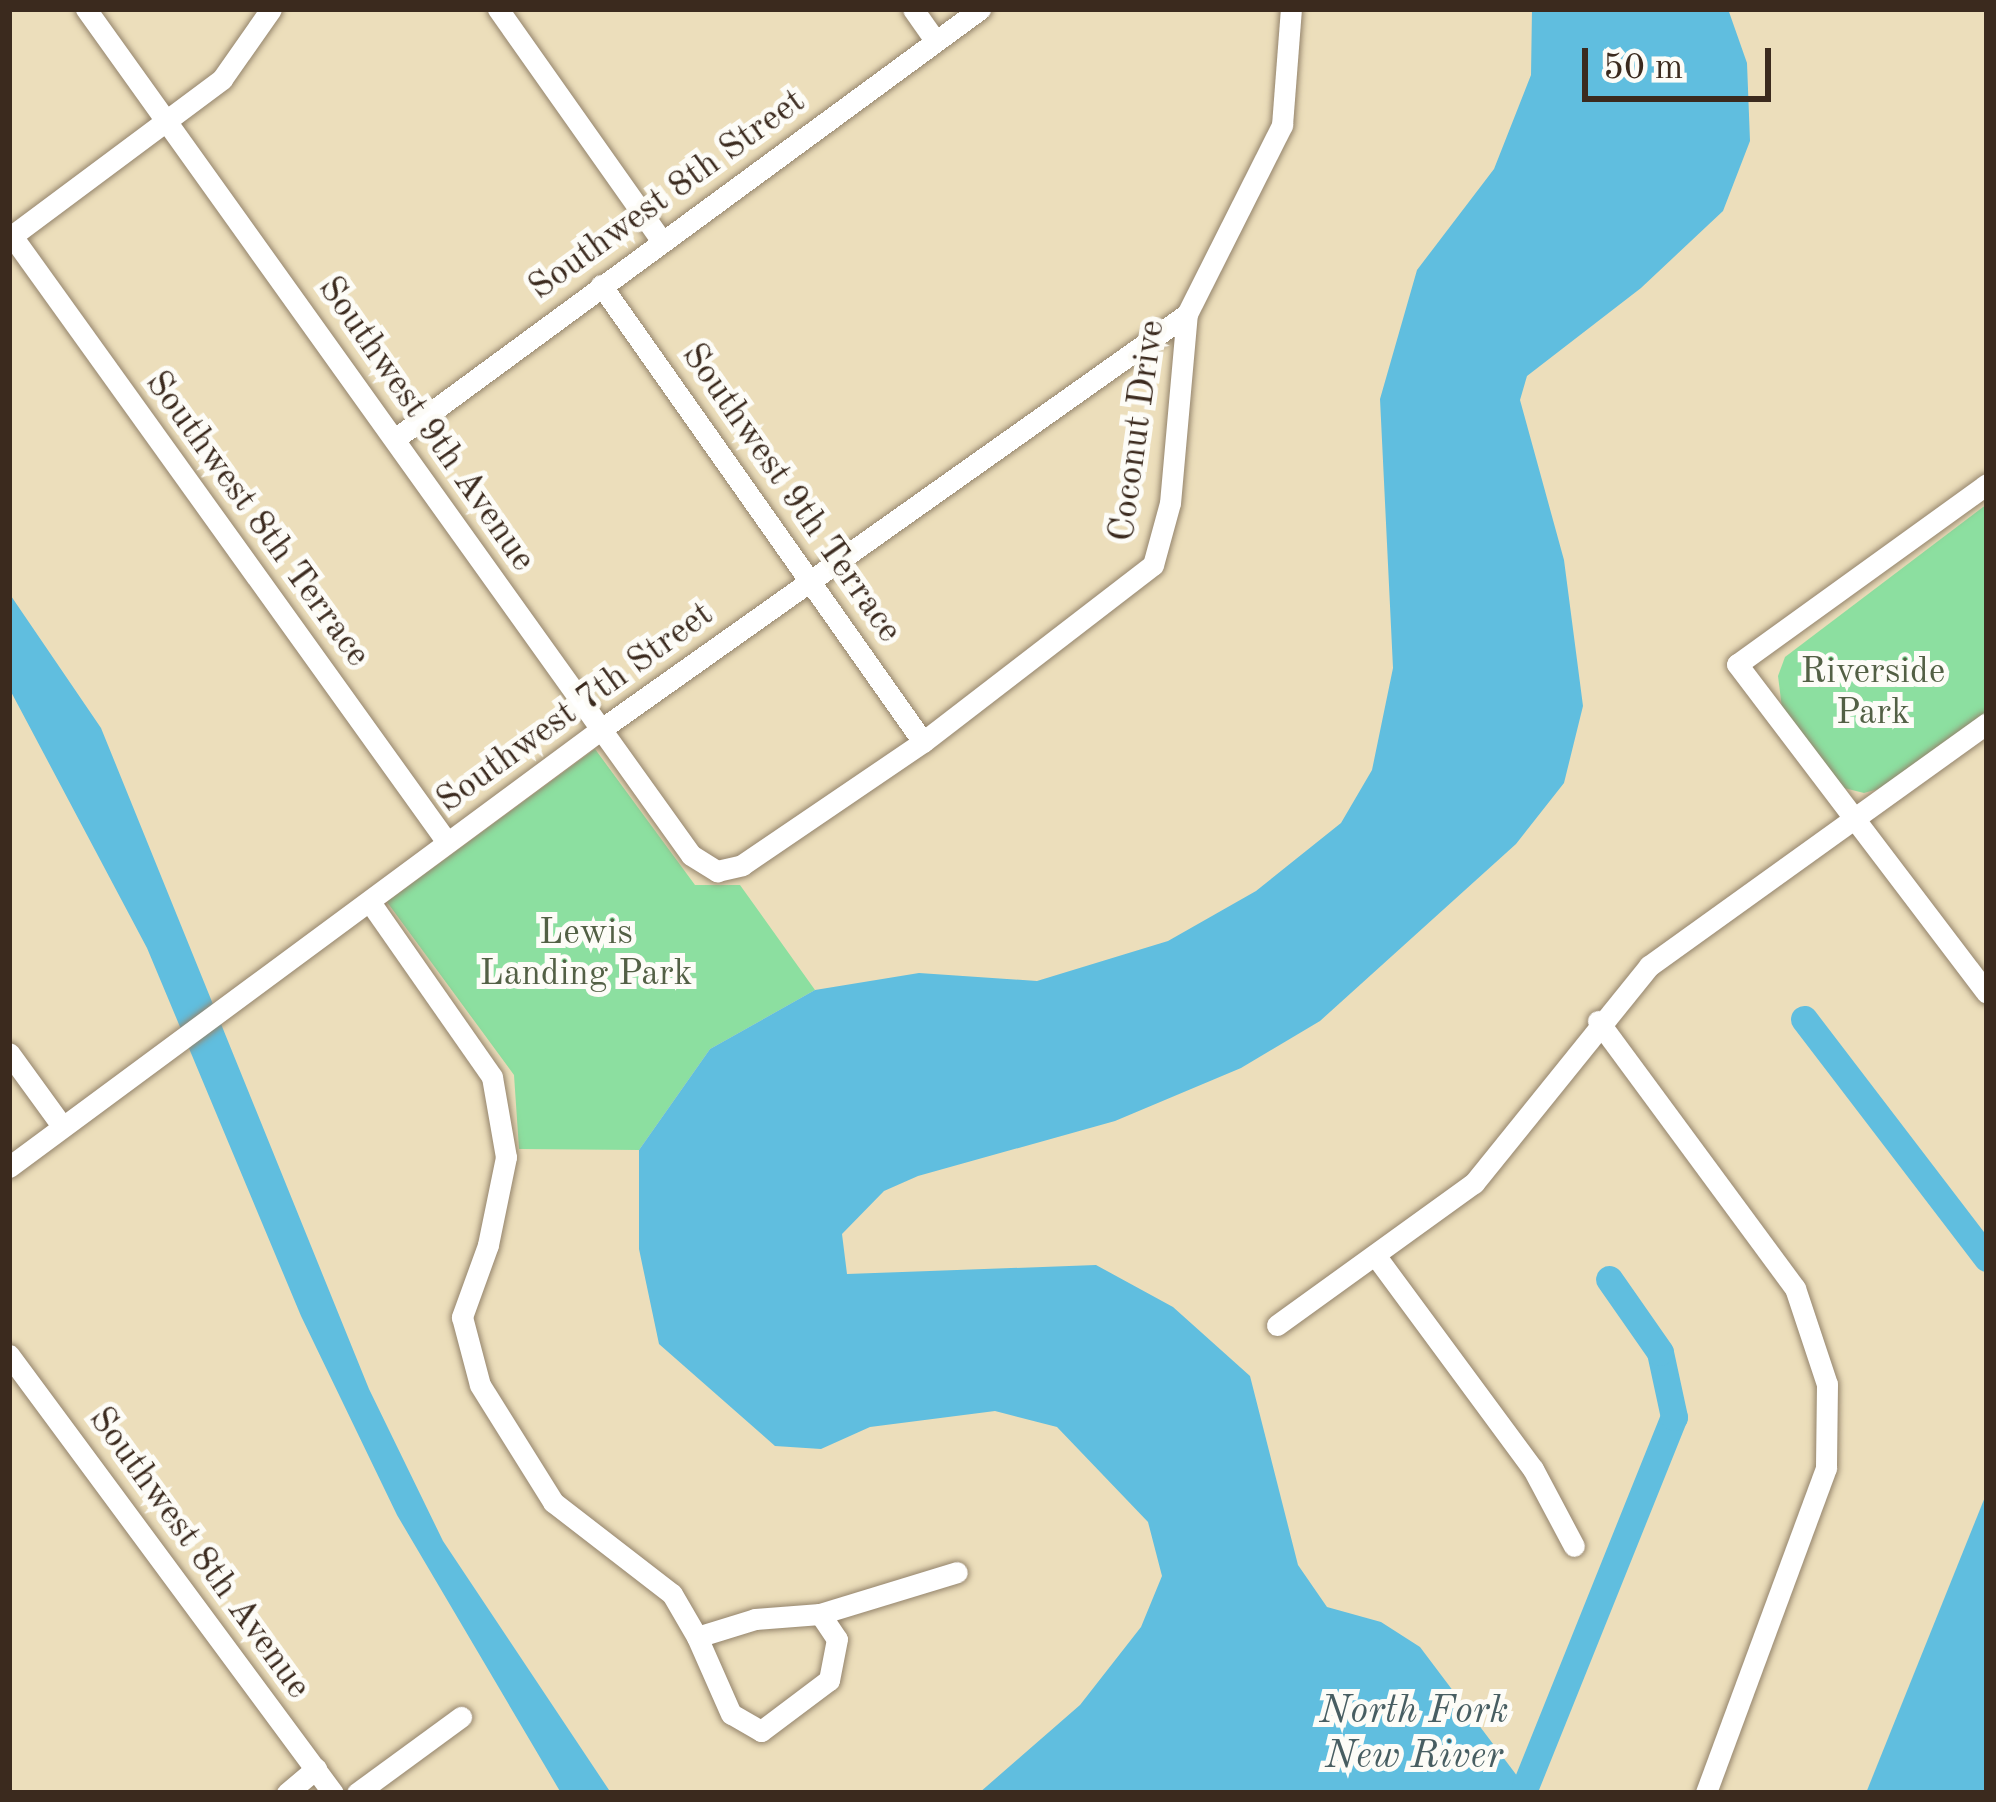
<!DOCTYPE html>
<html>
<head>
<meta charset="utf-8">
<style>
  body { margin:0 }
  #map { position:relative; width:1996px; height:1802px; overflow:hidden; background:#ecdebb; font-family:"Old Standard TT",serif }
  div>[style] { position:absolute }
  .green>* { inset:0; background:#8cdfa0 }
  .water>* { inset:0; background:#60bedf }
  .canal>* { height:27px; margin:-13.5px; padding:0 13.5px; transform-origin:13.5px; border-radius:13.5px; background:#60bedf }
  .roads { filter:drop-shadow(0 0 3px #94846c) drop-shadow(0 0 3px #94846c) }
  .minor>* { height:21px; margin:-10.5px; padding:0 10.5px; transform-origin:10.5px; border-radius:10.5px; background:#fff }
  span { translate:-50% -50%; white-space:nowrap; text-align:center; line-height:1.15; -webkit-text-stroke:10px #fdfcf7; paint-order:stroke }
  .street-label { font-size:36px; color:#3b2a1e }
  .park-label { font-size:36px; color:#536045 }
  .water-label { font-size:39px; color:#485e62; font-style:italic }
  .frame { position:absolute; inset:0; border:12px solid #3b2a1e; pointer-events:none }
  .scale { position:absolute; left:1582px; top:48px; width:189px; height:54px; box-sizing:border-box; border:6px solid #3b2a1e; border-top:0; padding-left:15px; font-size:36px; line-height:42px; white-space:nowrap; color:#3b2a1e; -webkit-text-stroke:9px #fdfcf7; paint-order:stroke }
</style>
</head>
<body>
<div id="map">
  <div class="green">
    <div style="clip-path:polygon(1987px 504px,1987px 712px,1889px 786px,1864px 793px,1840px 787px,1783px 716px,1778px 676px,1785px 657px)"></div>
    <div style="clip-path:polygon(595px 749px,695px 885px,740px 885px,815px 990px,710px 1049px,639px 1150px,519px 1149px,514px 1075px,387px 902px)"></div>
  </div>
  <div class="water">
    <div style="clip-path:polygon(1532px 9px,1728px 9px,1747px 63px,1750px 141px,1723px 211px,1641px 288px,1527px 376px,1520px 400px,1564px 560px,1583px 706px,1564px 783px,1516px 844px,1320px 1021px,1241px 1068px,1115px 1121px,918px 1176px,884px 1191px,842px 1234px,847px 1274px,1096px 1265px,1173px 1307px,1250px 1376px,1298px 1565px,1327px 1607px,1381px 1622px,1420px 1647px,1530px 1793px,979px 1793px,1080px 1705px,1141px 1627px,1162px 1576px,1148px 1522px,1057px 1427px,995px 1411px,870px 1427px,821px 1449px,775px 1446px,659px 1344px,639px 1249px,639px 1150px,710px 1049px,815px 990px,919px 973px,1037px 981px,1168px 941px,1256px 891px,1341px 823px,1372px 770px,1393px 668px,1380px 399px,1417px 270px,1494px 169px,1531px 75px)"></div>
    <div style="clip-path:polygon(9px 593px,101px 728px,369px 1389px,443px 1541px,611px 1793px,561px 1793px,397px 1515px,301px 1316px,147px 948px,9px 688px)"></div>
    <div style="clip-path:polygon(1987px 1492px,1987px 1793px,1866px 1793px)"></div>
  </div>
  <div class="canal">
    <div style="left:1804px;top:1019px;width:301px;rotate:52.6deg"></div>
    <div style="left:1525px;top:1787px;width:399px;rotate:-68.1deg"></div>
    <div style="left:1674px;top:1417px;width:66px;rotate:-102.2deg"></div>
    <div style="left:1660px;top:1352px;width:89px;rotate:-124.9deg"></div>
  </div>
  <div class="roads">
    <div class="minor">
      <div style="left:86px;top:9px;width:1040px;rotate:54.43deg"></div>
      <div style="left:691px;top:855px;width:31px;rotate:32deg"></div>
      <div style="left:717px;top:871px;width:26px;rotate:-13deg"></div>
      <div style="left:742px;top:865px;width:219px;rotate:-34.2deg"></div>
      <div style="left:923px;top:742px;width:290px;rotate:-37.6deg"></div>
      <div style="left:1153px;top:565px;width:64px;rotate:-74.7deg"></div>
      <div style="left:1170px;top:503px;width:190px;rotate:-84.9deg"></div>
      <div style="left:1187px;top:314px;width:212px;rotate:-63.3deg"></div>
      <div style="left:1282px;top:125px;width:116px;rotate:-85.6deg"></div>
      <div style="left:498px;top:9px;width:283px;rotate:54.8deg"></div>
      <div style="left:913px;top:9px;width:39px;rotate:55deg"></div>
      <div style="left:12px;top:236px;width:746px;rotate:54.33deg"></div>
      <div style="left:9px;top:238px;width:266px;rotate:-36.7deg"></div>
      <div style="left:222px;top:79px;width:85px;rotate:-55deg"></div>
      <div style="left:601px;top:285px;width:559px;rotate:54.83deg"></div>
      <div style="left:396px;top:438px;width:725px;rotate:-36.3deg"></div>
      <div style="left:1987px;top:484px;width:308px;rotate:144.2deg"></div>
      <div style="left:1737px;top:664px;width:413px;rotate:52.8deg"></div>
      <div style="left:370px;top:902px;width:213px;rotate:55.1deg"></div>
      <div style="left:492px;top:1077px;width:81px;rotate:80.1deg"></div>
      <div style="left:506px;top:1157px;width:90px;rotate:101.6deg"></div>
      <div style="left:488px;top:1245px;width:77px;rotate:109.9deg"></div>
      <div style="left:462px;top:1317px;width:70px;rotate:75.2deg"></div>
      <div style="left:480px;top:1385px;width:138px;rotate:58deg"></div>
      <div style="left:553px;top:1502px;width:150px;rotate:37.7deg"></div>
      <div style="left:672px;top:1594px;width:50px;rotate:59.8deg"></div>
      <div style="left:1598px;top:1021px;width:332px;rotate:53.6deg"></div>
      <div style="left:1795px;top:1288px;width:101px;rotate:71.6deg"></div>
      <div style="left:1827px;top:1384px;width:84px;rotate:90.7deg"></div>
      <div style="left:1826px;top:1468px;width:346px;rotate:110.3deg"></div>
      <div style="left:9px;top:1053px;width:90px;rotate:54deg"></div>
      <div style="left:9px;top:1167px;width:735px;rotate:-36.48deg"></div>
      <div style="left:600px;top:730px;width:719px;rotate:-35.32deg"></div>
      <div style="left:1375px;top:1255px;width:266px;rotate:53.6deg"></div>
      <div style="left:1533px;top:1469px;width:87px;rotate:62deg"></div>
      <div style="left:1277px;top:1325px;width:243px;rotate:-35.8deg"></div>
      <div style="left:1474px;top:1183px;width:279px;rotate:-51.1deg"></div>
      <div style="left:1649px;top:966px;width:416px;rotate:-35.7deg"></div>
      <div style="left:9px;top:1355px;width:545px;rotate:53.51deg"></div>
      <div style="left:820px;top:1614px;width:30px;rotate:56deg"></div>
      <div style="left:837px;top:1639px;width:42px;rotate:101deg"></div>
      <div style="left:829px;top:1680px;width:85px;rotate:143.1deg"></div>
      <div style="left:761px;top:1731px;width:34px;rotate:-150deg"></div>
      <div style="left:731px;top:1714px;width:84px;rotate:-113.8deg"></div>
      <div style="left:697px;top:1637px;width:61px;rotate:-17.2deg"></div>
      <div style="left:755px;top:1619px;width:65px;rotate:-4.4deg"></div>
      <div style="left:820px;top:1614px;width:143px;rotate:-17deg"></div>
      <div style="left:287px;top:1793px;width:38px;rotate:-40deg"></div>
      <div style="left:357px;top:1793px;width:129px;rotate:-36.2deg"></div>
    </div>
  </div>
  <div class="street-label">
    <span style="left:668px;top:196px;rotate:-36deg">Southwest 8th Street</span>
    <span style="left:425px;top:425px;rotate:55deg">Southwest 9th Avenue</span>
    <span style="left:1139px;top:431px;rotate:-82deg">Coconut Drive</span>
    <span style="left:790px;top:494px;rotate:55deg">Southwest 9th Terrace</span>
    <span style="left:256px;top:520px;rotate:54deg">Southwest 8th Terrace</span>
    <span style="left:576px;top:709px;rotate:-36deg">Southwest 7th Street</span>
    <span style="left:198px;top:1554px;rotate:54deg">Southwest 8th Avenue</span>
  </div>
  <div class="park-label">
    <span style="left:1873px;top:694px">Riverside<br>Park</span>
    <span style="left:586px;top:955px">Lewis<br>Landing Park</span>
  </div>
  <div class="water-label">
    <span style="left:1414px;top:1735px">North Fork<br>New River</span>
  </div>
  <div class="frame"></div>
  <div class="scale">50 m</div>
</div>
</body>
</html>
